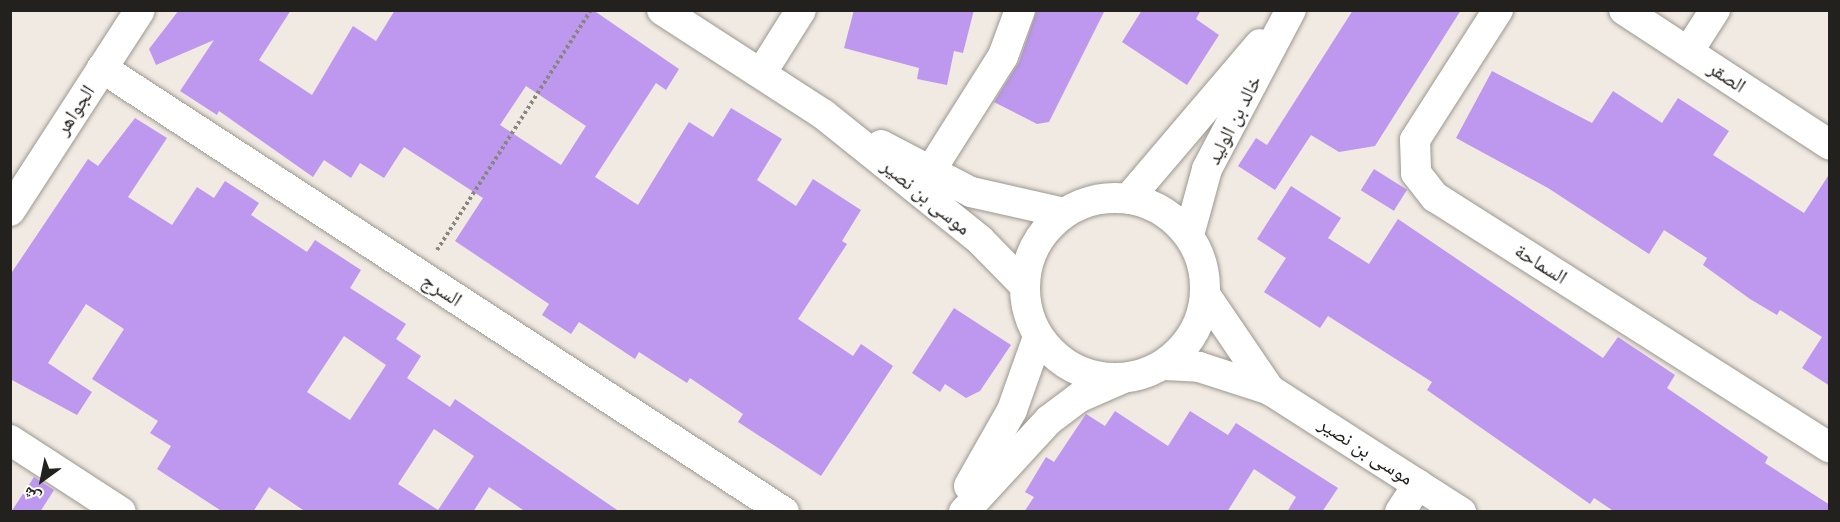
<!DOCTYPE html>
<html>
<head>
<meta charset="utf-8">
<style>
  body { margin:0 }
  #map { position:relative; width:1840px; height:522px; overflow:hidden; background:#f0eae2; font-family:Cabin,"Noto Naskh Arabic",sans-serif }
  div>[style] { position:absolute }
  .building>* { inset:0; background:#bd98ee; transform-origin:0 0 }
  .path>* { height:4px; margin-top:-2px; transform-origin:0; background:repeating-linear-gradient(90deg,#898580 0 3px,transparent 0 6px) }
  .roads { filter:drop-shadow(0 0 2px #9c9790) drop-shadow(0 0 2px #9c9790) }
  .minor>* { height:30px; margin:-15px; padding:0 15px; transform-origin:15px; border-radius:15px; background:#fff }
  .minor>.ring { margin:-15px; padding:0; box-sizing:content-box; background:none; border:30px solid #fff; border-radius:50% }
  span { translate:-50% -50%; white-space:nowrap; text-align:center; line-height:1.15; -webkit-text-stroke:4.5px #fff; paint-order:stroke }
  .street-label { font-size:20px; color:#23211e }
  .frame { position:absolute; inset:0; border:12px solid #23211e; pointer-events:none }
  .north { position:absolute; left:12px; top:450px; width:60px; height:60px; -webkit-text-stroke:4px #fff; paint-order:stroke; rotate:213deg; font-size:16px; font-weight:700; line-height:24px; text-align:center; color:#23211e }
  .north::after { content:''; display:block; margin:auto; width:21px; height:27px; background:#23211e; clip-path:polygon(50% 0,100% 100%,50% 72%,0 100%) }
</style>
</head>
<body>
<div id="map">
  <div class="building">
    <div style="clip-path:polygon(evenodd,179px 10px,291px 10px,259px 60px,312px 95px,353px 26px,376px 41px,395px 10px,593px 10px,679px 69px,666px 90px,656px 83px,595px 177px,638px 205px,689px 122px,713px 137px,731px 108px,782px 139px,757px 180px,796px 206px,813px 179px,861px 210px,842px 241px,847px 244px,798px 319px,853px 356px,861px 344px,893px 366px,821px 476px,738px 422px,743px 414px,690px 378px,687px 383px,639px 352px,635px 359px,579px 322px,571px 334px,542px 315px,549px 304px,455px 241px,483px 198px,404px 147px,384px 178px,360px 163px,351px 178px,324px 160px,313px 177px,219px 111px,217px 115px,180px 91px,214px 40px,156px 65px,149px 49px,179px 10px,526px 86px,586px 126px,561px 165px,500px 125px,526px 86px)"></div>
    <div style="clip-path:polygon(854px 10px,974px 10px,963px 53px,954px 51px,947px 85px,917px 79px,919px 68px,844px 48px)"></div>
    <div style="clip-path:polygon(1037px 10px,1105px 10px,1049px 122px,1037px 124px,994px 102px,1019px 62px)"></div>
    <div style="clip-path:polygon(1142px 10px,1201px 10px,1196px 19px,1219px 35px,1187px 85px,1122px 42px)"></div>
    <div style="clip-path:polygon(1353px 10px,1461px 10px,1375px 146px,1339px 152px,1311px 135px,1275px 190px,1238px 166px,1256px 138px,1267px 145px)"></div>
    <div style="clip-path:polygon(1492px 71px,1592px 123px,1613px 91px,1662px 123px,1678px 98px,1729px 131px,1713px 155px,1804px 213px,1830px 173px,1830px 386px,1802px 368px,1822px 337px,1780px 310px,1777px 315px,1750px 299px,1703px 265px,1707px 258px,1664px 230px,1649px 254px,1548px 188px,1456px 138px)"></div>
    <div style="clip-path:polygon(evenodd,135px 118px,167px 138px,128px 197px,172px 225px,197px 187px,214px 198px,225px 181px,259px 203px,251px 215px,307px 252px,315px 240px,361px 270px,350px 288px,406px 324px,396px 339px,421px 356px,407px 378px,450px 407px,455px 399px,620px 512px,526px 512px,489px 487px,473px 512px,306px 512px,269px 487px,253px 512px,223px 512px,157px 469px,171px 446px,150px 433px,158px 421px,92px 379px,124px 329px,86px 304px,48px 363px,92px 392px,77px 415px,10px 379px,10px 275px,88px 159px,98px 166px,135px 118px,344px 336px,386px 365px,350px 420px,307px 392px,344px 336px,135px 118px,434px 429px,474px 456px,438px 510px,398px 484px,434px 429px)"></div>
    <div style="left:1374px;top:169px;width:39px;height:25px;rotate:32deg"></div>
    <div style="clip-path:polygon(1291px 186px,1341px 218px,1328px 238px,1369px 264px,1398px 219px,1603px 358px,1618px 337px,1675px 375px,1667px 388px,1768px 457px,1765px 463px,1830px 505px,1830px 512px,1615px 512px,1594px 498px,1590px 504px,1427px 390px,1432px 382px,1328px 316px,1320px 328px,1264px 292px,1286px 258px,1257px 239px)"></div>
    <div style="clip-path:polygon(954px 308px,1011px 345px,980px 391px,966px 398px,945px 384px,940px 392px,912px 373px)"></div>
    <div style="clip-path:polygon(1115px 411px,1168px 446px,1190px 411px,1228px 435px,1236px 423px,1338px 488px,1322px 512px,1287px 512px,1296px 497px,1254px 469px,1227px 512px,1024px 512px,1034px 497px,1025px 492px,1046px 457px,1054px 462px,1086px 414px,1105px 426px)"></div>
    <div style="clip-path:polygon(34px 477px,54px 490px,40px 512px,11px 512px)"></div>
  </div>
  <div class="path">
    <div style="left:437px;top:250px;width:285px;rotate:-57.3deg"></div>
  </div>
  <div class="roads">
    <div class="minor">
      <div style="left:662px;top:10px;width:192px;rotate:32.9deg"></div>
      <div style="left:823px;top:114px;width:201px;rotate:38.7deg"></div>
      <div style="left:980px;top:240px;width:63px;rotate:45.6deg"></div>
      <div style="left:1498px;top:10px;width:154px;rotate:122.6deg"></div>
      <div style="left:1415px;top:140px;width:33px;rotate:88deg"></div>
      <div style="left:1416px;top:173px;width:31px;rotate:52deg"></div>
      <div style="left:1435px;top:197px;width:468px;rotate:32.4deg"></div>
      <div style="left:1624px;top:10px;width:246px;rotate:33.2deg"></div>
      <div style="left:1688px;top:52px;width:50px;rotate:-57.3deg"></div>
      <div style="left:102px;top:68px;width:814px;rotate:33.07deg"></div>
      <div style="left:762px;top:72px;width:73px;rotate:-57.8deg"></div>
      <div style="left:881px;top:145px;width:102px;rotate:27.6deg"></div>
      <div style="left:971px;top:192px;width:95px;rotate:12.7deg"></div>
      <div style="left:931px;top:170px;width:135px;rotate:-57.7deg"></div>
      <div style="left:1003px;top:56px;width:49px;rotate:-69.7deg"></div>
      <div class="ring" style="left:1025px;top:198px;width:150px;height:150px"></div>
      <div style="left:1129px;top:198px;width:202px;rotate:-49.6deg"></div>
      <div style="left:10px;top:211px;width:239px;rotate:-57.1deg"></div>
      <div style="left:1189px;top:235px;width:68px;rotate:-74.7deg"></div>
      <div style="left:1207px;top:169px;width:180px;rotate:-62.2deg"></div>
      <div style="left:1206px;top:296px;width:114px;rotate:55.8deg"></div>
      <div style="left:1165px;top:365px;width:34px;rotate:3deg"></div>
      <div style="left:1199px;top:367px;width:75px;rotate:17.9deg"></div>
      <div style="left:1270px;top:390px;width:227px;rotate:32.6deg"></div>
      <div style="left:10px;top:440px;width:132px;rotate:33deg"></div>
      <div style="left:969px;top:486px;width:87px;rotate:-60.5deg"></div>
      <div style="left:1012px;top:410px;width:77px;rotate:-70.4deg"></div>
      <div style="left:964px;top:512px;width:125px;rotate:-47.3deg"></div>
      <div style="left:1049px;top:420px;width:39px;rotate:-37deg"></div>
      <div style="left:1080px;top:397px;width:45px;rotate:-23.7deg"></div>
      <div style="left:1400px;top:512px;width:33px;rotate:-57deg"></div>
    </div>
  </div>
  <div class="street-label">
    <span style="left:1727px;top:77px;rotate:33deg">الصقر</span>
    <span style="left:75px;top:110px;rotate:-57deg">الجواهر</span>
    <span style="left:1234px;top:120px;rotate:-63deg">خالد بن الوليد</span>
    <span style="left:926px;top:197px;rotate:39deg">موسى بن نصير</span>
    <span style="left:1541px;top:264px;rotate:32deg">السماحة</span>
    <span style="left:442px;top:290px;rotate:33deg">السرج</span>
    <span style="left:1366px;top:451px;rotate:33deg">موسى بن نصير</span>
  </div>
  <div class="frame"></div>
  <div class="north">ش</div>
</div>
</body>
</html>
